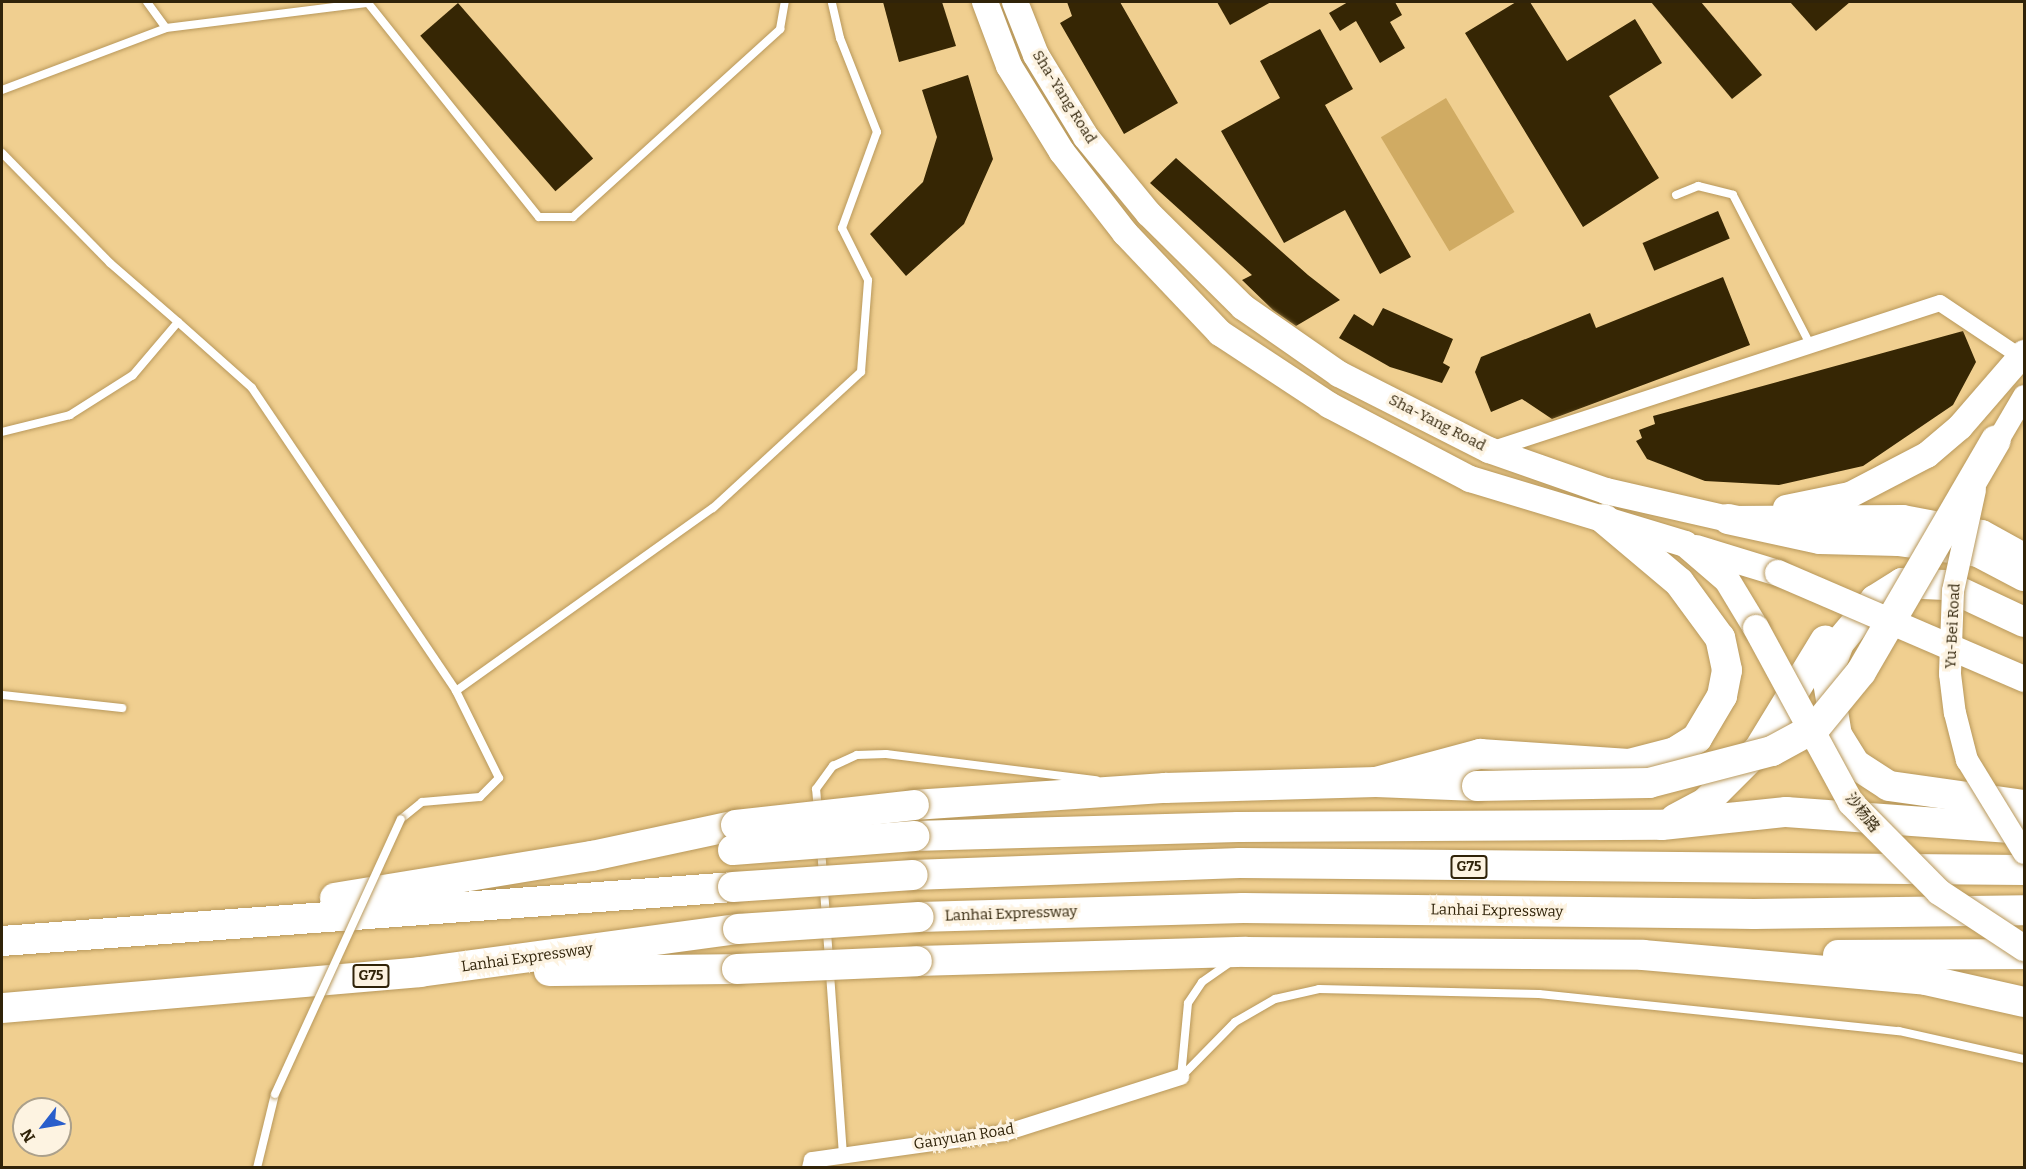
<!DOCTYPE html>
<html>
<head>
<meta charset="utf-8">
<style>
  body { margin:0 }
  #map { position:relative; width:2026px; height:1169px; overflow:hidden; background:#f0cf90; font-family:Bitter,"Noto Sans SC",serif }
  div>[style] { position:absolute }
  .green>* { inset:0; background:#d0ab63; transform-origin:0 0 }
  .building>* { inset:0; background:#362604; transform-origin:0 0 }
  .roads { filter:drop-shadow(0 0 2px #b8985b) drop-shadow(0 0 2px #b8985b) }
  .lane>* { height:8px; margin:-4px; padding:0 4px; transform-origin:4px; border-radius:4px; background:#fff }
  .street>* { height:16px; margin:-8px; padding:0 8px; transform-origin:8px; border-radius:8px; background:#fff }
  .primary>* { height:26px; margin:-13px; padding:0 13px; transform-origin:13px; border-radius:13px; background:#fff }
  .highway>* { height:30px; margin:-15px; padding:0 15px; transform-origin:15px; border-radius:15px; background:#fff }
  .bridges { filter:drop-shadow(0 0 2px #b8985b) drop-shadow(0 0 2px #b8985b) }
  .lane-bridge>* { height:8px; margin:-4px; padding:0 4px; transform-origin:4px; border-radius:4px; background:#fff }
  .secondary-bridge>* { height:22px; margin:-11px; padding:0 11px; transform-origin:11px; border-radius:11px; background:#fff }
  .primary-bridge>* { height:26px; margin:-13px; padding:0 13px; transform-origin:13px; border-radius:13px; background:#fff }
  .highway-bridge>* { height:30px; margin:-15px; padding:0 15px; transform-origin:15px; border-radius:15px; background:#fff }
  span { translate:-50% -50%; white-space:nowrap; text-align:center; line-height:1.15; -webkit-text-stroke:6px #fdf3e1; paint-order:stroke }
  .shield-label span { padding:2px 4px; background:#fdf3e1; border:2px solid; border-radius:4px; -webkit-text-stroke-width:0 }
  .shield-label { font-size:14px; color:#302309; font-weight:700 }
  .street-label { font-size:15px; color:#302309 }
  .frame { position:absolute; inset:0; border:3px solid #302309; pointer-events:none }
  .north { position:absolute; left:12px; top:1097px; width:60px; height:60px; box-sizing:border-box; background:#fdf3e1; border:2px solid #aba08b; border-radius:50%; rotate:239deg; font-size:16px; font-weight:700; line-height:24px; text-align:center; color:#302309 }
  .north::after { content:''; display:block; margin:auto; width:21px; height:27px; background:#295ecb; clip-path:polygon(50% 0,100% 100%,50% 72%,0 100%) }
</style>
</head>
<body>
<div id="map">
  <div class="green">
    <div style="left:1446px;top:98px;width:133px;height:76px;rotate:59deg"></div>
  </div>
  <div class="building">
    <div style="clip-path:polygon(883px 2px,942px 2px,956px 46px,899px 62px)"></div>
    <div style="clip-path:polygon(1067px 2px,1120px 2px,1178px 103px,1124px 134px,1060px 23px,1072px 16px)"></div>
    <div style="clip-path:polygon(1217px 2px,1271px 2px,1230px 25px)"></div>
    <div style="clip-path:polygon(1348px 2px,1395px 2px,1402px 15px,1390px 22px,1405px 48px,1380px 63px,1356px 21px,1340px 31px,1329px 13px)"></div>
    <div style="clip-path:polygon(1516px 2px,1530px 2px,1567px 61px,1635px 19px,1662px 63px,1609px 96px,1659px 178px,1583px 227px,1465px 33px)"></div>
    <div style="clip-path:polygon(1651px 2px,1701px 2px,1762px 75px,1732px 99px)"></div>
    <div style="clip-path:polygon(1790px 2px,1850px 2px,1816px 31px)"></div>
    <div style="left:458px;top:3px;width:206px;height:50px;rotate:49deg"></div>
    <div style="clip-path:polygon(1320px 29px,1353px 89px,1325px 105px,1411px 257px,1380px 274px,1345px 210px,1284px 243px,1221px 131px,1280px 98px,1260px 61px)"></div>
    <div style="clip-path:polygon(968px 75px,993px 159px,964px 224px,906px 276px,870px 234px,923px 182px,937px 137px,922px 90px)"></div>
    <div style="clip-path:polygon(1176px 158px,1308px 275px,1340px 300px,1296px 326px,1273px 310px,1242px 280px,1252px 275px,1150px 183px)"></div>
    <div style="left:1718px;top:211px;width:30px;height:82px;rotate:67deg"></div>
    <div style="clip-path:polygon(1723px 277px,1750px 345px,1552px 419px,1522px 399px,1491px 412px,1475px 372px,1481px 357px,1590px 313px,1596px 328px)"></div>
    <div style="clip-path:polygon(1383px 308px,1453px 339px,1443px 363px,1450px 367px,1442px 383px,1390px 367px,1339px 338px,1354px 314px,1373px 326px)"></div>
    <div style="clip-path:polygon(1963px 331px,1976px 362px,1953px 405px,1863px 466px,1779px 485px,1705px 481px,1647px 459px,1636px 441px,1642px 438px,1639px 430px,1655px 424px,1653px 416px)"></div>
  </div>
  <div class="roads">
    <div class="lane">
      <div style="left:147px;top:2px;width:32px;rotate:54deg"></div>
      <div style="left:2px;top:90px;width:175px;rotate:-20.7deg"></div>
      <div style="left:166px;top:28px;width:204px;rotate:-7.1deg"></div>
      <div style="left:368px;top:3px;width:274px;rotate:51.4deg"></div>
      <div style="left:539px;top:217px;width:34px"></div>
      <div style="left:573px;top:217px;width:280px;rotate:-42.2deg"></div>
      <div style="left:780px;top:29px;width:27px;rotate:-80deg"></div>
      <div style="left:2px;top:153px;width:154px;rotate:45.5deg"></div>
      <div style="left:110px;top:263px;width:90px;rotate:40.9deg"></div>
      <div style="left:178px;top:322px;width:70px;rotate:130.3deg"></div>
      <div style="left:133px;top:375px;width:75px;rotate:147.6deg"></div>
      <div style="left:70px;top:415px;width:70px;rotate:166deg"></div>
      <div style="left:1676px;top:195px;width:24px;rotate:-22deg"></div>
      <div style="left:1698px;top:186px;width:36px;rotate:14deg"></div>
      <div style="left:1733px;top:195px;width:168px;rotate:62.7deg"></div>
      <div style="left:178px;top:322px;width:99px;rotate:41.7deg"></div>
      <div style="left:252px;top:388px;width:365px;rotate:56deg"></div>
      <div style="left:456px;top:691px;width:315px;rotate:-35.5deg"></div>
      <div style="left:713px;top:508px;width:201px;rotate:-42.6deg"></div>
      <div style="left:861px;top:372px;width:92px;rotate:-85.6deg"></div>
      <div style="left:868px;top:280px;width:58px;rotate:-116.6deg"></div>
      <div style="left:842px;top:228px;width:102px;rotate:-70deg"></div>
      <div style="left:877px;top:132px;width:101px;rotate:-111.5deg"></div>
      <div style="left:840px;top:38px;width:37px;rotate:-103deg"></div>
      <div style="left:2px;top:695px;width:121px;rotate:6.2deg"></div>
      <div style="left:818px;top:811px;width:22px;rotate:-95deg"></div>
      <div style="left:816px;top:789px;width:29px;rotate:-54deg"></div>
      <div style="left:833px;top:766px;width:26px;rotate:-25deg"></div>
      <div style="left:857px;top:755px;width:29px;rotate:-2deg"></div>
      <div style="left:886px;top:754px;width:212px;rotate:7.1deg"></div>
      <div style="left:401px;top:819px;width:27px;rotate:-39deg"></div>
      <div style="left:422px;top:802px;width:58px;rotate:-4.9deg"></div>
      <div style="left:480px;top:797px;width:27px;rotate:-45deg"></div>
      <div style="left:499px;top:778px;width:97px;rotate:-116.3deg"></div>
      <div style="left:821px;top:848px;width:308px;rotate:85.9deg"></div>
      <div style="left:1181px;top:1077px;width:77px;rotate:-45.5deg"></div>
      <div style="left:1235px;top:1022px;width:46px;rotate:-29.9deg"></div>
      <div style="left:1275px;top:999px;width:45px;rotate:-12.8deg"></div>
      <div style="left:1319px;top:989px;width:220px;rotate:1.3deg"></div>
      <div style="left:1539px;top:994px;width:362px;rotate:5.9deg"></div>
      <div style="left:1899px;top:1031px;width:128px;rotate:12.6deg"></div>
      <div style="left:1181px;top:1077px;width:74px;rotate:-84.6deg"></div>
      <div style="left:1188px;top:1003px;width:25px;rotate:-56deg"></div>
      <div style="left:1202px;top:982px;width:35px;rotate:-35deg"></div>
      <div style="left:257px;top:1168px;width:76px;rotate:-76.3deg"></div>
    </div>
    <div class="street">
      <div style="left:1490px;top:450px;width:473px;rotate:-18.1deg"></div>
      <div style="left:1940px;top:303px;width:97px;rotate:33.7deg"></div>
      <div style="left:810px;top:1168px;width:8px;rotate:-76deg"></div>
      <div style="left:812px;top:1160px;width:195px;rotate:-8deg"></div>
      <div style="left:1005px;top:1133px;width:185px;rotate:-17.7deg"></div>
    </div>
    <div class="primary">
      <div style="left:985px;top:2px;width:68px;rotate:69.4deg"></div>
      <div style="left:1009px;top:66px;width:101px;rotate:58.4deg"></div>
      <div style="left:1062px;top:152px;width:103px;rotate:52.1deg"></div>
      <div style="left:1125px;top:233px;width:138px;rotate:46.5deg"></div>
      <div style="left:1220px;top:333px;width:131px;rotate:33.4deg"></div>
      <div style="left:1329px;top:405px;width:159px;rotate:27.7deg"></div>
      <div style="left:1470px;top:479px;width:225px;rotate:16.8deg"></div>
      <div style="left:1685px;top:544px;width:55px;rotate:40.6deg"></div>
      <div style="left:1727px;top:580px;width:56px;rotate:58.9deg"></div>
      <div style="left:1015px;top:2px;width:57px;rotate:68.4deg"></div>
      <div style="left:1036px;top:55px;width:96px;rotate:58.6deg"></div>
      <div style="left:1086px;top:137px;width:99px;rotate:50.7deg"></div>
      <div style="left:1149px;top:214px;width:132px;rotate:44.7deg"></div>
      <div style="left:1243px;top:307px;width:117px;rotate:34.9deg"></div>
      <div style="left:1339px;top:374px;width:168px;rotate:26.9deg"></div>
      <div style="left:1489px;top:450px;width:124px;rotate:19.3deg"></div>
      <div style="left:1606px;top:491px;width:125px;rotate:12.9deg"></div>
      <div style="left:1728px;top:519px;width:175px;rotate:-0.3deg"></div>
      <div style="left:1903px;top:518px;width:80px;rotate:10.8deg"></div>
      <div style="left:1982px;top:533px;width:48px;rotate:28.7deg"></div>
      <div style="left:1786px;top:508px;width:65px;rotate:-11.5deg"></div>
      <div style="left:1850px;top:495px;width:87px;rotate:-27.5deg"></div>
      <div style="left:1927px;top:455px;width:43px;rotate:-40.3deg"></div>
      <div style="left:1960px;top:427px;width:98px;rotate:-49.1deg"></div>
      <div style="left:1696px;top:548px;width:86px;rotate:17deg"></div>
    </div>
    <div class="highway">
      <div style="left:1728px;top:519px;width:94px;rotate:12.3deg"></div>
      <div style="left:1820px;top:539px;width:78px;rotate:1.5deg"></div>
      <div style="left:1898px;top:541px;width:81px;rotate:7.8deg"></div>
      <div style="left:1978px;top:552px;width:52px;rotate:27.6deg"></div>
      <div style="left:2024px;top:622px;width:87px;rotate:-154.9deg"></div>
      <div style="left:1945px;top:585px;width:43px;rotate:-177.3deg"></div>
      <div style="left:1902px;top:583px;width:32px;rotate:148deg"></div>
      <div style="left:1875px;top:600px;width:56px;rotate:129.9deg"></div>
      <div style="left:1839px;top:643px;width:35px;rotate:110deg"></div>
      <div style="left:1827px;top:676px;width:60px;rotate:80.4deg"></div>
      <div style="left:1837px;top:735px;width:34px;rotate:58deg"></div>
      <div style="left:1855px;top:764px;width:40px;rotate:32.9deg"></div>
      <div style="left:1889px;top:786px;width:136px;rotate:8deg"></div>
      <div style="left:1376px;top:782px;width:108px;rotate:-15.1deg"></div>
      <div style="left:1480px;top:754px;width:149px;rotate:3.8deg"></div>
      <div style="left:1629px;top:764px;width:48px;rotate:-14.6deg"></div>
      <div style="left:1675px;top:752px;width:26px;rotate:-32deg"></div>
      <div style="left:1697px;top:738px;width:49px;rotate:-59.2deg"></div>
      <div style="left:1722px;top:696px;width:26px;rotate:-79deg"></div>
      <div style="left:1727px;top:670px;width:33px;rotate:-102deg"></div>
      <div style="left:1720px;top:638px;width:69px;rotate:-126.2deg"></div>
      <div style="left:1679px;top:582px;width:98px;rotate:-140deg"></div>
      <div style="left:914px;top:805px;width:252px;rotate:-3.9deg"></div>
      <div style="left:1165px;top:788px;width:211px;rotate:-1.6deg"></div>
      <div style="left:1376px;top:782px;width:101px;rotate:2.3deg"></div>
      <div style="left:1675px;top:819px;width:34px;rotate:-28deg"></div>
      <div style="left:1705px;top:803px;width:76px;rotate:-45deg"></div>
      <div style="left:1759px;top:749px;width:127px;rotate:-58.6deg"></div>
      <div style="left:914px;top:836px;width:324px;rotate:-1.6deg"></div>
      <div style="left:1238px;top:827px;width:424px;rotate:-0.3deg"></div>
      <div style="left:1662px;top:825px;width:125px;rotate:-6deg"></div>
      <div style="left:1786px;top:812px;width:239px;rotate:4.1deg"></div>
      <div style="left:913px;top:875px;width:327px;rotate:-2.1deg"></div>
      <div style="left:1240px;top:863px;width:784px;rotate:0.51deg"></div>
      <div style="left:335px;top:898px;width:260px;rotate:-9.3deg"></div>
      <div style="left:592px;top:856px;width:147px;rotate:-12.1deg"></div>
      <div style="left:919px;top:917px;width:324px;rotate:-1.6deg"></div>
      <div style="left:1243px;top:908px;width:511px;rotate:0.67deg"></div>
      <div style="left:1754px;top:914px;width:270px;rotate:-0.8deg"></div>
      <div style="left:2px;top:941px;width:733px;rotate:-4.22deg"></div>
      <div style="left:1838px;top:955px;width:186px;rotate:-0.3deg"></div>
      <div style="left:917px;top:961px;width:329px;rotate:-1.6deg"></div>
      <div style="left:1246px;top:952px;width:397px;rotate:0.4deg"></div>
      <div style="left:1643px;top:955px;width:284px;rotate:5deg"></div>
      <div style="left:1926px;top:980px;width:100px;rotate:12.7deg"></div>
      <div style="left:549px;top:971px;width:188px;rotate:-0.6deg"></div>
      <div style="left:2px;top:1008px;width:420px;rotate:-4.9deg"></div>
      <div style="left:420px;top:972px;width:321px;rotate:-7.7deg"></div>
    </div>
  </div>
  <div class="bridges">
    <div class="lane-bridge">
      <div style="left:275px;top:1094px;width:302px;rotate:-65.4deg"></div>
    </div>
    <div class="secondary-bridge">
      <div style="left:1990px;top:454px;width:67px;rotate:-59.6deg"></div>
      <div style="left:1975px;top:490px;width:103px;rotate:102.3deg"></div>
      <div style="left:1953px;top:591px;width:83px;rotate:92.1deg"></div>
      <div style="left:1950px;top:674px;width:39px;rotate:83deg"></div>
      <div style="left:1955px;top:713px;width:49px;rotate:75.7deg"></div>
      <div style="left:1967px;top:760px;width:109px;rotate:58.5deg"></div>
    </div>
    <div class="primary-bridge">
      <div style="left:1778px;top:573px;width:268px;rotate:23.3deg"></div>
      <div style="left:1756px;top:628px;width:199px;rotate:61.5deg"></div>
      <div style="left:1851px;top:803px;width:125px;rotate:45.3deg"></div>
      <div style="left:1939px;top:892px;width:102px;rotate:33.4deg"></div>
    </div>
    <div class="highway-bridge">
      <div style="left:1477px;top:786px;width:172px;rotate:-1deg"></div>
      <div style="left:1649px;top:783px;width:127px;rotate:-14.6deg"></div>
      <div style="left:1772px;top:751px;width:50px;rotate:-28.6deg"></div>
      <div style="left:1816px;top:727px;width:71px;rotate:-50.7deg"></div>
      <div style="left:1861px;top:672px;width:268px;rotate:-59.8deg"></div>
      <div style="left:736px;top:825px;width:179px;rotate:-6.4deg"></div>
      <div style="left:733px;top:850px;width:182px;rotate:-4.4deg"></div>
      <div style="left:733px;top:887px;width:180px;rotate:-3.8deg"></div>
      <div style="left:738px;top:929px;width:181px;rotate:-3.8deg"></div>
      <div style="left:737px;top:969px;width:180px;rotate:-2.5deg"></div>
    </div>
  </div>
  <div class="shield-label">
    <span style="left:1469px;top:867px">G75</span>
    <span style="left:371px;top:976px">G75</span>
  </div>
  <div class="street-label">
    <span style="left:1064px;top:97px;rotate:58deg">Sha-Yang Road</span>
    <span style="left:1437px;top:423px;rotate:27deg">Sha-Yang Road</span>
    <span style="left:1953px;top:626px;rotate:-87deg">Yu-Bei Road</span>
    <span style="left:1862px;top:813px;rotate:51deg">沙杨路</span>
    <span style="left:1497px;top:911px;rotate:1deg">Lanhai Expressway</span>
    <span style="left:1011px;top:914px;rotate:-2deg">Lanhai Expressway</span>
    <span style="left:527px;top:958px;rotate:-8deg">Lanhai Expressway</span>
    <span style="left:964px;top:1137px;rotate:-9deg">Ganyuan Road</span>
  </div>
  <div class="frame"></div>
  <div class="north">N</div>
</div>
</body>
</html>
